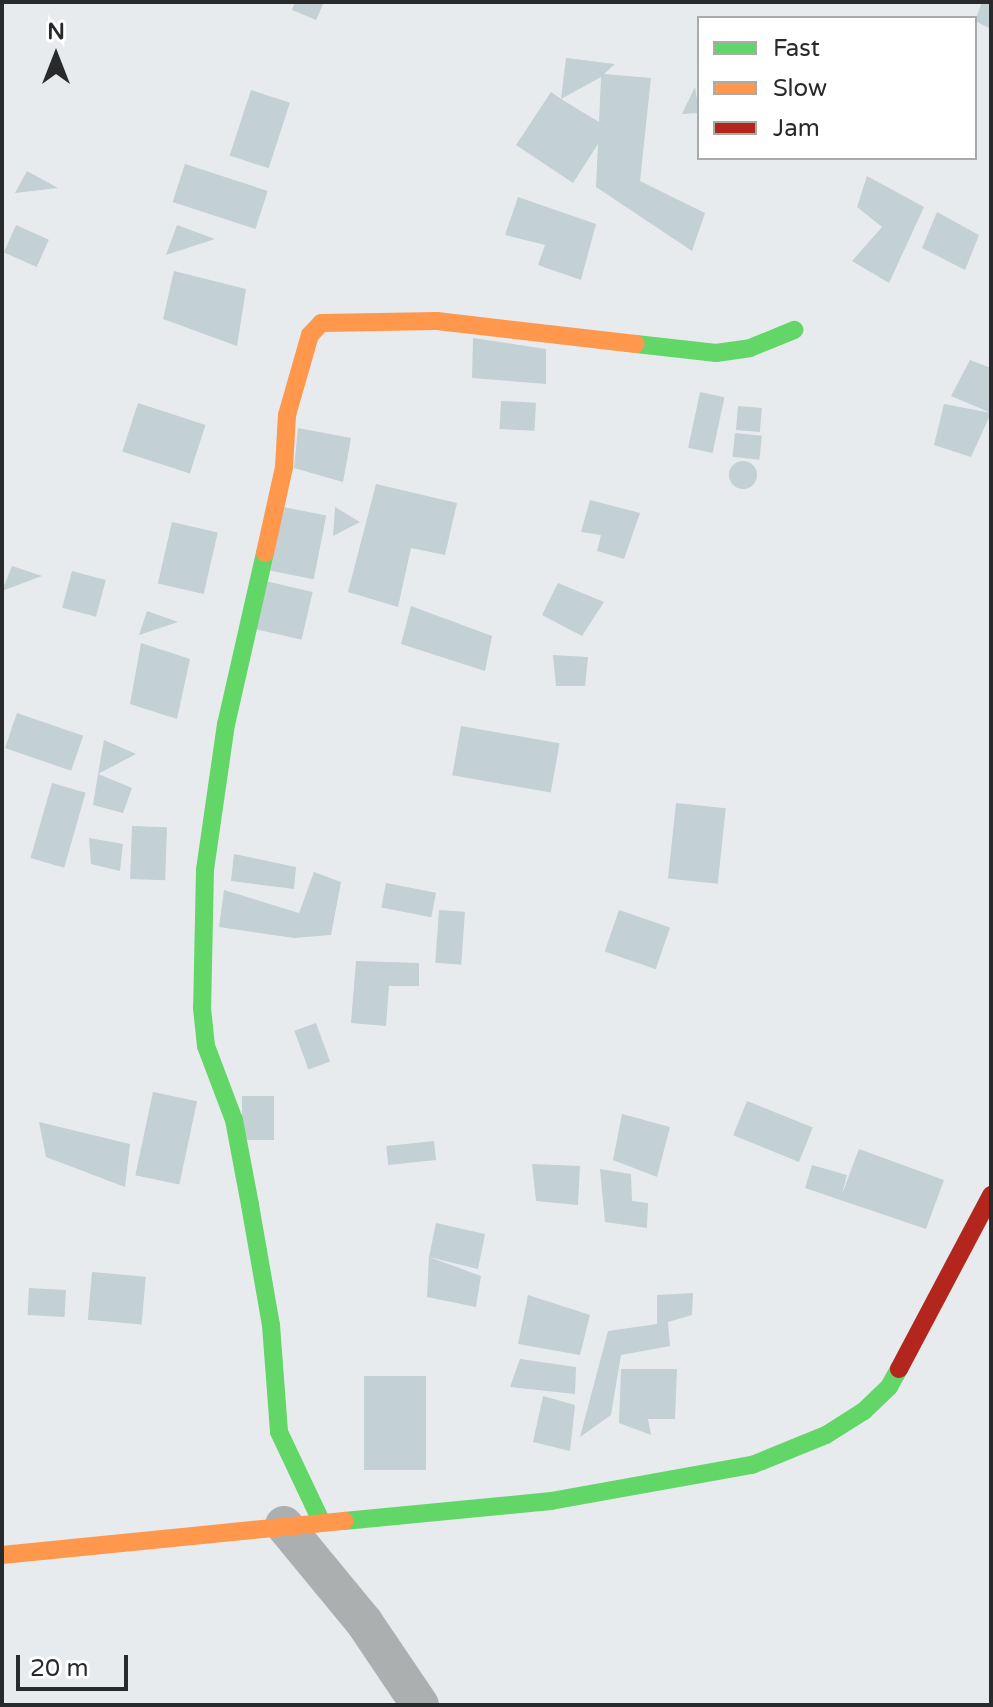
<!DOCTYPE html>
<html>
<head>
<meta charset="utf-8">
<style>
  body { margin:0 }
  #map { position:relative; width:993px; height:1707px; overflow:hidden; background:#e8ebee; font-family:"Varela Round",sans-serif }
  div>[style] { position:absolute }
  .building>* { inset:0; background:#c3d0d4; transform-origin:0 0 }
  .round { border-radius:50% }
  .street>* { height:38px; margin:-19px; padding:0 19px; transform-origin:19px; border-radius:19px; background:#acafb0 }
  .fast>* { height:18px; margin:-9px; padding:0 9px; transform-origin:9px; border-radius:9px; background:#63d668 }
  .slow>* { height:18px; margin:-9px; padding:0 9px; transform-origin:9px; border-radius:9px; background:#ff974d }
  .jam>* { height:18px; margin:-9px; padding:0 9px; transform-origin:9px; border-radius:9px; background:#b3261e }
  span { translate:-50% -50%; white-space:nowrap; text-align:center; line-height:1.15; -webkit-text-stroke:6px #fff; paint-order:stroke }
  .frame { position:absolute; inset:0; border:4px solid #282a2c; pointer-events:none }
  .legend { position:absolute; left:697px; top:16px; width:280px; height:144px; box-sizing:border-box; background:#fff; border:2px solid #a9aaab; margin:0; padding:10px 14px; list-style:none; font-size:24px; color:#282a2c }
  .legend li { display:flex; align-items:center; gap:16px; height:40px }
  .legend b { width:40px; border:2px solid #a9aaab }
  .north { position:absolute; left:16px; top:16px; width:80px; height:80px; -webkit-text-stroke:6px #fff; paint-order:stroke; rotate:0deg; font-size:22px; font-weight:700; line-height:32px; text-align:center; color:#282a2c }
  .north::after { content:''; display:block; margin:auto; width:28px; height:36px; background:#282a2c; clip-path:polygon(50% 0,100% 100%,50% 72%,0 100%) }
  .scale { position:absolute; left:16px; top:1655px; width:112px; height:36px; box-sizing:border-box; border:4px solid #282a2c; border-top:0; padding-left:10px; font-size:24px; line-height:28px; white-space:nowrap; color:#282a2c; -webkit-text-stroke:6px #fff; paint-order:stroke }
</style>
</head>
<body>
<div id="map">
  <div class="building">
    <div style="clip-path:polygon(295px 2px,324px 2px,316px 20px,292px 10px)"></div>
    <div style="clip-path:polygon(982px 2px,991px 2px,991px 29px,975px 21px)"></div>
    <div style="clip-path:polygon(evenodd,566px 58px,615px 64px,604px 74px,651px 78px,640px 181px,705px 213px,692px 251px,596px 187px,598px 144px,573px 183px,516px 145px,551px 92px,561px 99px,566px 58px,601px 77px,599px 122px,561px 99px,601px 77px)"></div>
    <div style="clip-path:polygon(695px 87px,699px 113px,682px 114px)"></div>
    <div style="left:251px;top:90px;width:41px;height:69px;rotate:18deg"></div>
    <div style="left:185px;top:164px;width:87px;height:40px;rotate:18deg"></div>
    <div style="clip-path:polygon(27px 171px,58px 188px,15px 193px)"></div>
    <div style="clip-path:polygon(867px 176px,924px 207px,889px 283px,852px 261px,882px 227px,857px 207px)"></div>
    <div style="clip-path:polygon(518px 197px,596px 224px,581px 280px,538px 265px,545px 245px,505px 235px)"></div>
    <div style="clip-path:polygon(937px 212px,979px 235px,965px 270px,922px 248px)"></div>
    <div style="left:16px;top:225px;width:36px;height:30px;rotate:24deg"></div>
    <div style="clip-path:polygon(177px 225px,215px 239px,166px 255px)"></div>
    <div style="clip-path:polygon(174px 271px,246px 289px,237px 346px,163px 319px)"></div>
    <div style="clip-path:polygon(473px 338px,546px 349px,546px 384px,472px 378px)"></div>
    <div style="clip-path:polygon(970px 360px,991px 368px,991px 413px,951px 396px)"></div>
    <div style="left:700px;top:392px;width:25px;height:57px;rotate:12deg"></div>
    <div style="left:501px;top:401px;width:35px;height:28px;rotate:3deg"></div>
    <div style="left:138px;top:403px;width:71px;height:51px;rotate:18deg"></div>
    <div style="clip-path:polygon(944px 404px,991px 413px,971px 457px,934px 445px)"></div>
    <div style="left:738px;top:406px;width:24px;height:24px;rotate:5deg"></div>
    <div style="clip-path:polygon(298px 428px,351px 438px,343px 482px,294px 468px)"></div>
    <div style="left:735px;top:433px;width:27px;height:24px;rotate:6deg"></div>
    <div class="round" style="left:729px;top:461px;width:28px;height:28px"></div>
    <div style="clip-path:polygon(376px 484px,457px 503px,445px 555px,411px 548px,398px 607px,348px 592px)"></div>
    <div style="clip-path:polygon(590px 500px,640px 513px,624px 559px,597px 551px,601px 535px,581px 532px)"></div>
    <div style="left:283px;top:507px;width:44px;height:65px;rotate:11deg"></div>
    <div style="clip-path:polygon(335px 507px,360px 522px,333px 536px)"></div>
    <div style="left:172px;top:522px;width:47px;height:63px;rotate:13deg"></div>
    <div style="clip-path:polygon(12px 566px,42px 576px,2px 591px)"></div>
    <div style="left:72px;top:571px;width:35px;height:38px;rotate:15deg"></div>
    <div style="left:261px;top:580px;width:53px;height:49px;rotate:13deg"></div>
    <div style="clip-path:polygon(558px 583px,604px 602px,582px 636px,542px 615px)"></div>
    <div style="clip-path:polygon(411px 606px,492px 636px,485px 671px,401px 644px)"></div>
    <div style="clip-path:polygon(147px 611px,178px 622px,139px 635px)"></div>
    <div style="clip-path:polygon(141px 643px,190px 659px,177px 719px,130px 704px)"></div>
    <div style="clip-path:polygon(553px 655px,588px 657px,585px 686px,556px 686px)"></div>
    <div style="left:17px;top:713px;width:70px;height:37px;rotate:19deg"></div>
    <div style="left:461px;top:726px;width:100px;height:50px;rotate:10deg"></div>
    <div style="clip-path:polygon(104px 740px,136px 754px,98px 774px)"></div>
    <div style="clip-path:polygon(98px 774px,132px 788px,123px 813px,93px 805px)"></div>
    <div style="left:52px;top:783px;width:35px;height:78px;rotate:16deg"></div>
    <div style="left:676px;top:803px;width:50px;height:76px;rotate:6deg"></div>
    <div style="left:132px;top:826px;width:35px;height:53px;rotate:2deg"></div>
    <div style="clip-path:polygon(89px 838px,123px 844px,120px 871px,91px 864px)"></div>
    <div style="clip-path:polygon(234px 854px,296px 867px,294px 889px,231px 881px)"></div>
    <div style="clip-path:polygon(314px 872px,341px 882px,331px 935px,294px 938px,219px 927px,224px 890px,299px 913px)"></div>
    <div style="left:386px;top:883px;width:51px;height:25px;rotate:11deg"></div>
    <div style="left:439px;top:910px;width:26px;height:53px;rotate:4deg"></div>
    <div style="left:619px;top:910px;width:54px;height:44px;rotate:19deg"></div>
    <div style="clip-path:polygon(356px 961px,419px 963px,419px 986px,389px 986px,386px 1026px,351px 1023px)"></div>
    <div style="left:316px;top:1023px;width:41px;height:23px;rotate:70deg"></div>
    <div style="left:153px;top:1092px;width:45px;height:85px;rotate:12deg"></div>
    <div style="left:242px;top:1096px;width:32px;height:44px"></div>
    <div style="left:747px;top:1101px;width:71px;height:37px;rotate:22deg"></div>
    <div style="clip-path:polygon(622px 1114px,670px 1127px,657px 1177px,613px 1160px)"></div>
    <div style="clip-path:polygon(39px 1122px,130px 1144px,125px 1187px,46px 1157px)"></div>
    <div style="left:434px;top:1141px;width:19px;height:48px;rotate:84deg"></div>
    <div style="clip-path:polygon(859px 1149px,944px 1180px,926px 1229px,805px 1188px,812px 1165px,847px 1175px,842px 1194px)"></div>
    <div style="clip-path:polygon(532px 1164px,580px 1166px,578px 1205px,536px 1201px)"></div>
    <div style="clip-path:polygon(600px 1169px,631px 1174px,632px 1201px,648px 1203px,647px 1228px,605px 1222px)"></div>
    <div style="clip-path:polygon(436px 1223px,485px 1234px,478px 1269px,429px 1257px,481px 1276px,476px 1307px,427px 1297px,429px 1257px)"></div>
    <div style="left:92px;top:1272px;width:54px;height:48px;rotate:5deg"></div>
    <div style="left:29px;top:1288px;width:37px;height:27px;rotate:3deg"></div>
    <div style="clip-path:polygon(693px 1293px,692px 1315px,668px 1322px,670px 1346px,621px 1355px,611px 1415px,580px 1437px,608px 1331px,657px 1324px,657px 1295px)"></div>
    <div style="clip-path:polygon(528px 1295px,590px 1315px,580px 1355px,518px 1344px)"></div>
    <div style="clip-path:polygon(520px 1359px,576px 1367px,575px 1394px,510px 1387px)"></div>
    <div style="clip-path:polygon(621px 1369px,677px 1369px,675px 1419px,648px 1419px,651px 1435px,619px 1423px)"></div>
    <div style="left:364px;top:1376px;width:62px;height:94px"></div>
    <div style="clip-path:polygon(543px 1396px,575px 1405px,570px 1451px,533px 1442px)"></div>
  </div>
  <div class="street">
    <div style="left:284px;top:1525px;width:126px;rotate:50.5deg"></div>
    <div style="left:364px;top:1622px;width:100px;rotate:56deg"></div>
  </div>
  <div class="fast">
    <div style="left:636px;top:344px;width:81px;rotate:6.4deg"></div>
    <div style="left:716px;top:353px;width:34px;rotate:-8deg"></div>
    <div style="left:750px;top:348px;width:48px;rotate:-22.2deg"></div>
    <div style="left:265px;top:553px;width:175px;rotate:102.8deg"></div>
    <div style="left:226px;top:724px;width:148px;rotate:98.2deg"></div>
    <div style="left:205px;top:870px;width:138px;rotate:91.2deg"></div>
    <div style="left:202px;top:1008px;width:38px;rotate:84deg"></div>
    <div style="left:206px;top:1046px;width:79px;rotate:69.3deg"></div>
    <div style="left:234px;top:1120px;width:86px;rotate:79.3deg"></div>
    <div style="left:250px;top:1205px;width:122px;rotate:80.1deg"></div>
    <div style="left:271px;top:1325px;width:107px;rotate:85.7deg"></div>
    <div style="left:279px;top:1432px;width:98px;rotate:64.7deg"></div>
    <div style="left:344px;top:1521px;width:208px;rotate:-5.5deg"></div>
    <div style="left:551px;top:1501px;width:204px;rotate:-10.2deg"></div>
    <div style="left:752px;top:1465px;width:80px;rotate:-22.1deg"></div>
    <div style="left:826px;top:1435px;width:45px;rotate:-32.3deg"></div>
    <div style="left:864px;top:1411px;width:35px;rotate:-44deg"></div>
    <div style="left:889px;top:1387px;width:21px;rotate:-61deg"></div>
  </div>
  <div class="slow">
    <div style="left:265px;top:553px;width:88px;rotate:-77.5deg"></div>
    <div style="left:284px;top:467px;width:52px;rotate:-86.7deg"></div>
    <div style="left:287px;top:415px;width:83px;rotate:-74deg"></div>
    <div style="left:310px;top:335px;width:16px;rotate:-47deg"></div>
    <div style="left:321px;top:323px;width:116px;rotate:-1deg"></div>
    <div style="left:437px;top:321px;width:200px;rotate:6.6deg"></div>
    <div style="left:2px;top:1555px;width:344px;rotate:-5.7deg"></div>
  </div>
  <div class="jam">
    <div style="left:899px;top:1369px;width:197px;rotate:-62.1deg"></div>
  </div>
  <div class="frame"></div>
  <ul class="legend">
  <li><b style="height:10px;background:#63d668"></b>Fast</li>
  <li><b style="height:10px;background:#ff974d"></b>Slow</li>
  <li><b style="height:10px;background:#b3261e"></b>Jam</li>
  </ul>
  <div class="north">N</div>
  <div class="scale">20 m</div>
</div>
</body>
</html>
